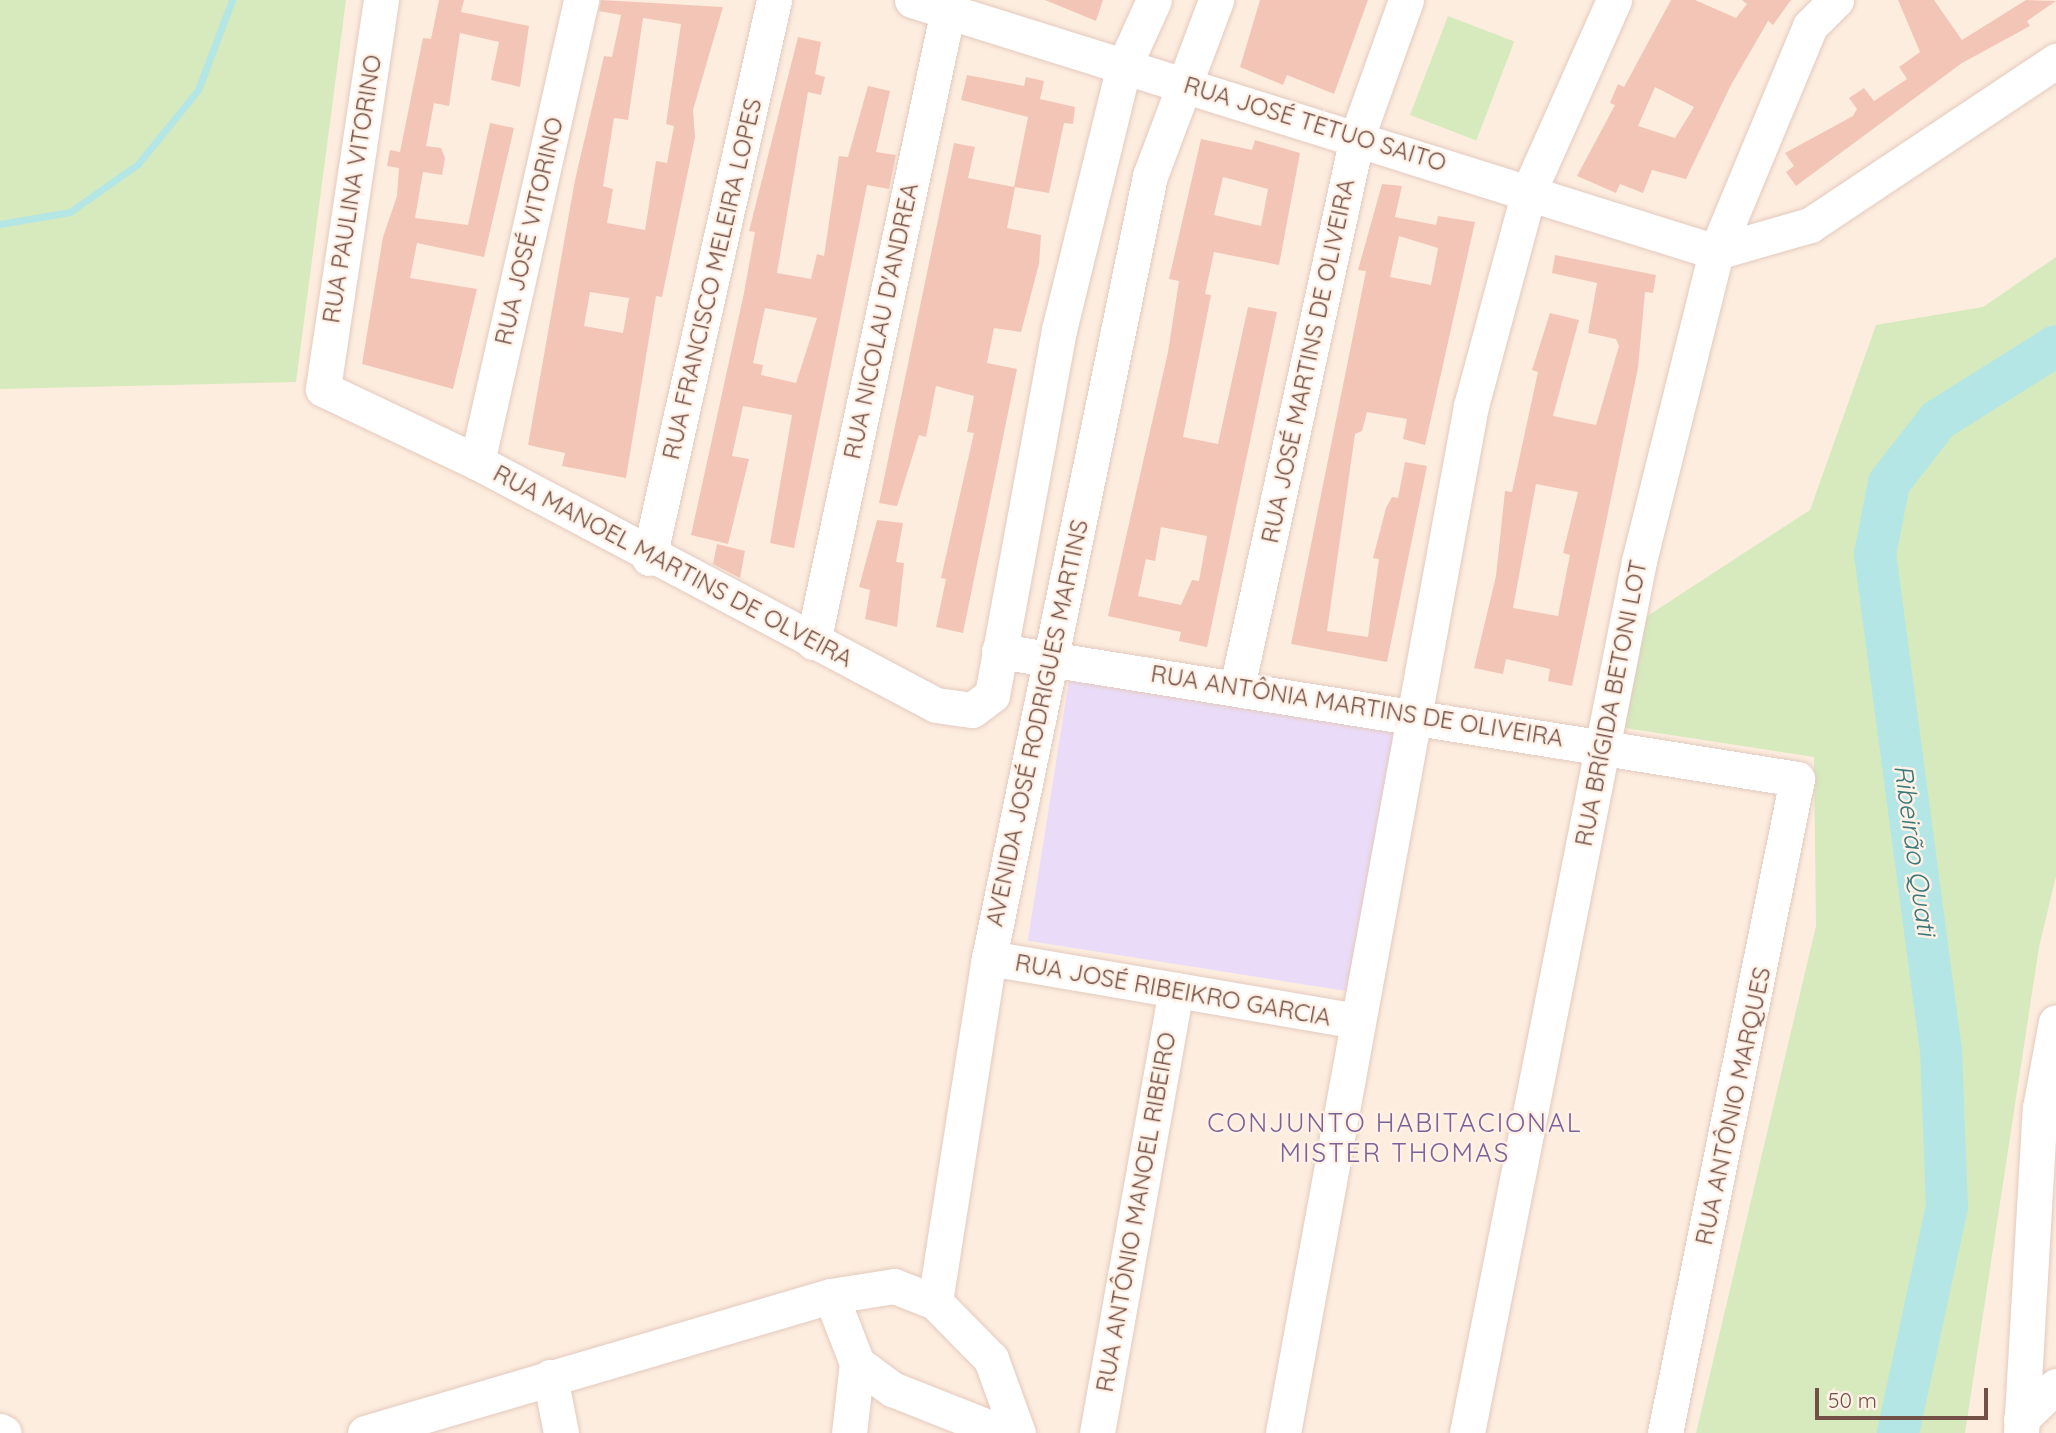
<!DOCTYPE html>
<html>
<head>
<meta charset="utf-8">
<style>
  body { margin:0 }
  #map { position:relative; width:2056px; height:1433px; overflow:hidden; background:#fdeddf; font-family:Quicksand,sans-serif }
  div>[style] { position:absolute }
  .education>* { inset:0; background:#eadcf9; transform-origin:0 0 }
  .green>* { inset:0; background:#d6eabe; transform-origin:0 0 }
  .stream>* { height:7px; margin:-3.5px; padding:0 3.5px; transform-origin:3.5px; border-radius:3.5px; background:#b4e6e6 }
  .river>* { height:42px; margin:-21px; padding:0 21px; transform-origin:21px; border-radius:21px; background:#b4e6e6 }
  .building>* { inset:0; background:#f3c5b6 }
  .roads { filter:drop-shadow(0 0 2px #e3cabe) drop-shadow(0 0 2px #e3cabe) }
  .minor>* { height:35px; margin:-17.5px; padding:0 17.5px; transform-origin:17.5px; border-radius:17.5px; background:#fff }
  span { translate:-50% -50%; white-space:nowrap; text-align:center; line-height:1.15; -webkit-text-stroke:5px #fff1e6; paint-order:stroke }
  .street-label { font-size:24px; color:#735046 }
  .water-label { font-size:26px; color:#3a787a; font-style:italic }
  .neighbourhood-label { font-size:26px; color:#7d6297; letter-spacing:2px }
  .scale { position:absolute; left:1815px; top:1388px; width:173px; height:32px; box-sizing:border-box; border:4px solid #735046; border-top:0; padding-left:9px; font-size:21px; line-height:24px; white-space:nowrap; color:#735046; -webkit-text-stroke:5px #fff1e6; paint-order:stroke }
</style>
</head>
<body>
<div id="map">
  <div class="education">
    <div style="left:1070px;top:674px;width:330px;height:270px;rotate:9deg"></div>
  </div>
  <div class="green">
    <div style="clip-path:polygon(0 0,346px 0,296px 382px,0 389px)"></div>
    <div style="left:1448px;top:16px;width:71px;height:106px;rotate:21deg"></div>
    <div style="clip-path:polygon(2056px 257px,2056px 876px,2039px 947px,1965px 1433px,1696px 1433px,1816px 926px,1814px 757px,1625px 728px,1629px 628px,1810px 510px,1876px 325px,1983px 307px)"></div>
  </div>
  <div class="stream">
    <div style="left:0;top:224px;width:71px;rotate:-9.7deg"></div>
    <div style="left:70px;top:212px;width:83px;rotate:-35.2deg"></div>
    <div style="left:138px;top:164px;width:95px;rotate:-51deg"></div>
    <div style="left:198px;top:90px;width:96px;rotate:-69.3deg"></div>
  </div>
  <div class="river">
    <div style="left:1898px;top:1433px;width:231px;rotate:-77.8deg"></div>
    <div style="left:1947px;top:1207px;width:156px;rotate:-92.2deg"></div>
    <div style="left:1941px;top:1051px;width:501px;rotate:-97.56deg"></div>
    <div style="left:1875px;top:554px;width:72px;rotate:-78.8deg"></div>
    <div style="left:1889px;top:483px;width:80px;rotate:-52.1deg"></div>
    <div style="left:1938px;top:420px;width:139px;rotate:-32.1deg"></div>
  </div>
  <div class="building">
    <div style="clip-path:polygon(439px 0,464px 0,461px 12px,529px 26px,520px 87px,491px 80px,499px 42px,460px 33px,449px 106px,434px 103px,426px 146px,441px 148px,445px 158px,442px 175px,423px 172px,415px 218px,468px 225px,490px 123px,514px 128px,484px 257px,417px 243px,410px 278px,477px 289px,453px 389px,362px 364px,383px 237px,397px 196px,399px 168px,387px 166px,390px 150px,400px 152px,423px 38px,431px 39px)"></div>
    <div style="clip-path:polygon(evenodd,601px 0,723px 7px,693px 110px,695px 137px,662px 297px,656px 296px,626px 478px,562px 466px,565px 453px,528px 445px,575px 180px,604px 56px,612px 57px,621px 15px,599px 11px,601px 0,643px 18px,681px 24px,666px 124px,674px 126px,667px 163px,656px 161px,645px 230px,607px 223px,613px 189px,603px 186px,614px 118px,628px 120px,643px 18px,601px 0,590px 292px,629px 298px,623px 333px,584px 326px,590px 292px)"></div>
    <div style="clip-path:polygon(1045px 0,1103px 0,1096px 21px)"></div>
    <div style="clip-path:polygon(1260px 0,1368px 0,1334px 94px,1287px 75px,1283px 85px,1240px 67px)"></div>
    <div style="clip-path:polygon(evenodd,1671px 0,1695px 0,1736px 18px,1747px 4px,1742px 0,1791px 0,1773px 25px,1768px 21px,1731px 85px,1686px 179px,1652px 170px,1643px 193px,1620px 184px,1616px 193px,1577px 176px,1615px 105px,1610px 103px,1618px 84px,1624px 87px,1671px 0,1655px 87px,1694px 107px,1675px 138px,1638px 126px,1655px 87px)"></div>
    <div style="clip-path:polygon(1898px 0,1934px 0,1962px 40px,2026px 0,2056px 1px,2027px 21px,2030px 26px,1962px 63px,1796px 186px,1786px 172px,1794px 166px,1785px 153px,1853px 116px,1857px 109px,1849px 98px,1864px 88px,1874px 101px,1907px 79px,1899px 67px,1920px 52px)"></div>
    <div style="clip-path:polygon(evenodd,798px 37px,821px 42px,815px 74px,825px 77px,821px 95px,808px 92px,777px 273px,811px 279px,817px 254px,824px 256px,839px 156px,848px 157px,868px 86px,890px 91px,876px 152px,896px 155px,889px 189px,867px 185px,794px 548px,770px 543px,792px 415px,743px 406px,732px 456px,749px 459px,728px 544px,691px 535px,744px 293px,755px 232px,749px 231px,798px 37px,765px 308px,817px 318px,796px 383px,761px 375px,763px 365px,753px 363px,765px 308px)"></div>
    <div style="clip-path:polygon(967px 75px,1024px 86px,1026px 77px,1044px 81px,1040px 99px,1075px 107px,1073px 124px,1064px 123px,1049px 193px,1015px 187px,1007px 228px,1041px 235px,1039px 264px,1021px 332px,994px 328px,987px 363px,1017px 369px,963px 633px,936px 627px,946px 579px,941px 578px,974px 433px,967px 432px,974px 396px,936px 386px,926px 437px,919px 435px,897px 506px,879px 503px,954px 143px,975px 147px,968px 178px,1014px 187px,1028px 117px,961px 100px)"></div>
    <div style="clip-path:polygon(evenodd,1201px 139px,1252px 150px,1255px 140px,1300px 153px,1279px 265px,1214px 252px,1205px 294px,1211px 295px,1183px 437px,1218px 444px,1248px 307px,1277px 312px,1207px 647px,1179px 641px,1181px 632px,1108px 616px,1168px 352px,1179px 281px,1169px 279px,1201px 139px,1223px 177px,1268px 189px,1261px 226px,1214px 215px,1223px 177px,1201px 139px,1161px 527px,1207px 536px,1199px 581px,1192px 580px,1181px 605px,1138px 596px,1146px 559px,1155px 561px,1161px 527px)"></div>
    <div style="clip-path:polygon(evenodd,1382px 184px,1402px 186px,1395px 217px,1436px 225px,1438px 216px,1475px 222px,1425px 445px,1403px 439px,1407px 419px,1367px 412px,1362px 431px,1355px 434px,1327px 631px,1368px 637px,1379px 559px,1373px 558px,1386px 508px,1392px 497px,1398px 498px,1405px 462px,1427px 466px,1387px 662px,1291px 644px,1366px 271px,1358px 270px,1382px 184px,1399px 236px,1438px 248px,1431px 285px,1390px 277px,1399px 236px)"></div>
    <div style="clip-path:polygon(evenodd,1555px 255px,1656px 275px,1653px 293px,1645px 292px,1638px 368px,1572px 686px,1548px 681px,1550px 669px,1506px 659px,1503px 674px,1474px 668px,1496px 576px,1505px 491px,1512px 492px,1538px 372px,1532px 370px,1550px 313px,1579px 320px,1553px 416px,1596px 425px,1619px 346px,1616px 339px,1588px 333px,1597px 283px,1552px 273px,1555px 255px,1536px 484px,1578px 492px,1563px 553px,1570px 555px,1558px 616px,1513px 608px,1536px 484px)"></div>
    <div style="clip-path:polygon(877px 520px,903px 523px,896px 562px,904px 563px,897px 627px,865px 619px,870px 590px,859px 587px)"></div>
    <div style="clip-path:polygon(717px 544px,745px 551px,740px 578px,713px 564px)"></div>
  </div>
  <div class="roads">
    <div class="minor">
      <div style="left:381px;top:0;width:393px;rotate:98.5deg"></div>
      <div style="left:323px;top:389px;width:170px;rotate:25.4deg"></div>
      <div style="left:477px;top:462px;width:519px;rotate:27.9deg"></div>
      <div style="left:936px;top:705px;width:36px;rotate:8deg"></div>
      <div style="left:972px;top:710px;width:25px;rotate:-37deg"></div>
      <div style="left:992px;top:695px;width:371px;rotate:-79.6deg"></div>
      <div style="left:1059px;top:330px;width:272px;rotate:-76.2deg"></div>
      <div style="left:1124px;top:66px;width:72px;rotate:-65.6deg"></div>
      <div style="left:912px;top:0;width:843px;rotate:17.4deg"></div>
      <div style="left:1716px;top:252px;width:98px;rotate:-16deg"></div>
      <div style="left:1810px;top:225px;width:296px;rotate:-33.7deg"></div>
      <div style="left:477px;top:462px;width:474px;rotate:-77.3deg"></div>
      <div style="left:649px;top:558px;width:572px;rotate:-77.37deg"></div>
      <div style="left:813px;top:642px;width:656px;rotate:-77.95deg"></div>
      <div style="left:999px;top:651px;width:808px;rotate:9.11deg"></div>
      <div style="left:1797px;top:779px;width:667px;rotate:101.41deg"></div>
      <div style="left:1237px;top:687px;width:563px;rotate:-77.69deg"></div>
      <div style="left:1357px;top:137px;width:145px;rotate:-70.3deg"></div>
      <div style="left:989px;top:958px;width:374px;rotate:9.7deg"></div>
      <div style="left:831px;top:1296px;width:72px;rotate:68.8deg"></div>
      <div style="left:857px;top:1363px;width:70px;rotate:96.5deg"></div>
      <div style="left:935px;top:1302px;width:348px;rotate:-81.1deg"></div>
      <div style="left:989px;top:958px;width:798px;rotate:-78.37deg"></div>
      <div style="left:1150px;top:176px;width:188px;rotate:-69.4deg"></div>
      <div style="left:857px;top:1363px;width:44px;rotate:36.6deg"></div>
      <div style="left:892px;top:1389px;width:119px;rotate:21.6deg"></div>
      <div style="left:550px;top:1377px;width:57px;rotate:78.9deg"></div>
      <div style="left:2021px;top:1419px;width:48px;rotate:-43.3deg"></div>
      <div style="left:0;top:1431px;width:4px;rotate:27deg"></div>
      <div style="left:365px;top:1433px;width:486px;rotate:-16.4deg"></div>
      <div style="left:831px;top:1296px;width:64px;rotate:-9deg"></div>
      <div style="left:894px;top:1286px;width:44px;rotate:21.3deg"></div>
      <div style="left:935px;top:1302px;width:80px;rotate:45.5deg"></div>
      <div style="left:991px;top:1359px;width:79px;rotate:70deg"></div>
      <div style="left:1097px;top:1433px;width:450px;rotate:-79.9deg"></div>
      <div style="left:1283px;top:1433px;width:1044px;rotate:-79.63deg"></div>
      <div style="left:1471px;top:406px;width:223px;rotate:-74.9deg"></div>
      <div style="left:1529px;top:191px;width:209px;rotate:-66deg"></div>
      <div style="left:1467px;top:1433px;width:889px;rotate:-78.84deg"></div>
      <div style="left:1639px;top:561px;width:318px;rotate:-76deg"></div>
      <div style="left:1716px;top:252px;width:245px;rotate:-67.4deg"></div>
      <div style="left:1810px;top:26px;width:37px;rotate:-45deg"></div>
      <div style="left:2021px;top:1433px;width:326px;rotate:-86.7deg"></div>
      <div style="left:2040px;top:1108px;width:87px;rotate:-79.5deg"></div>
    </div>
  </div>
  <div class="street-label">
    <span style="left:1315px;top:124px;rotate:17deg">RUA JOSÉ TETUO SAITO</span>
    <span style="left:352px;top:189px;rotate:-81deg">RUA PAULINA VITORINO</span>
    <span style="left:529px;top:231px;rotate:-77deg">RUA JOSÉ VITORINO</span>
    <span style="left:712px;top:279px;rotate:-77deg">RUA FRANCISCO MELEIRA LOPES</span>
    <span style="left:881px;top:321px;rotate:-78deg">RUA NICOLAU D'ANDREA</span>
    <span style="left:1308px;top:361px;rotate:-78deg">RUA JOSÉ MARTINS DE OLIVEIRA</span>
    <span style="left:673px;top:566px;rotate:28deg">RUA MANOEL MARTINS DE OLVEIRA</span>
    <span style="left:1611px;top:703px;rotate:-79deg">RUA BRÍGIDA BETONI LOT</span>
    <span style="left:1357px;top:706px;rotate:9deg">RUA ANTÔNIA MARTINS DE OLIVEIRA</span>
    <span style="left:1037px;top:723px;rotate:-78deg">AVENIDA JOSÉ RODRIGUES MARTINS</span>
    <span style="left:1173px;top:990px;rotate:10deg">RUA JOSÉ RIBEIKRO GARCIA</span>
    <span style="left:1733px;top:1106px;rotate:-78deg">RUA ANTÔNIO MARQUES</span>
    <span style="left:1136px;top:1212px;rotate:-80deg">RUA ANTÔNIO MANOEL RIBEIRO</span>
  </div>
  <div class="water-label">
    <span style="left:1915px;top:850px;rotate:82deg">Ribeirão Quati</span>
  </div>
  <div class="neighbourhood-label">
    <span style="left:1395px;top:1138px">CONJUNTO HABITACIONAL<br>MISTER THOMAS</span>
  </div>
  <div class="scale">50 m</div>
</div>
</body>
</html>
